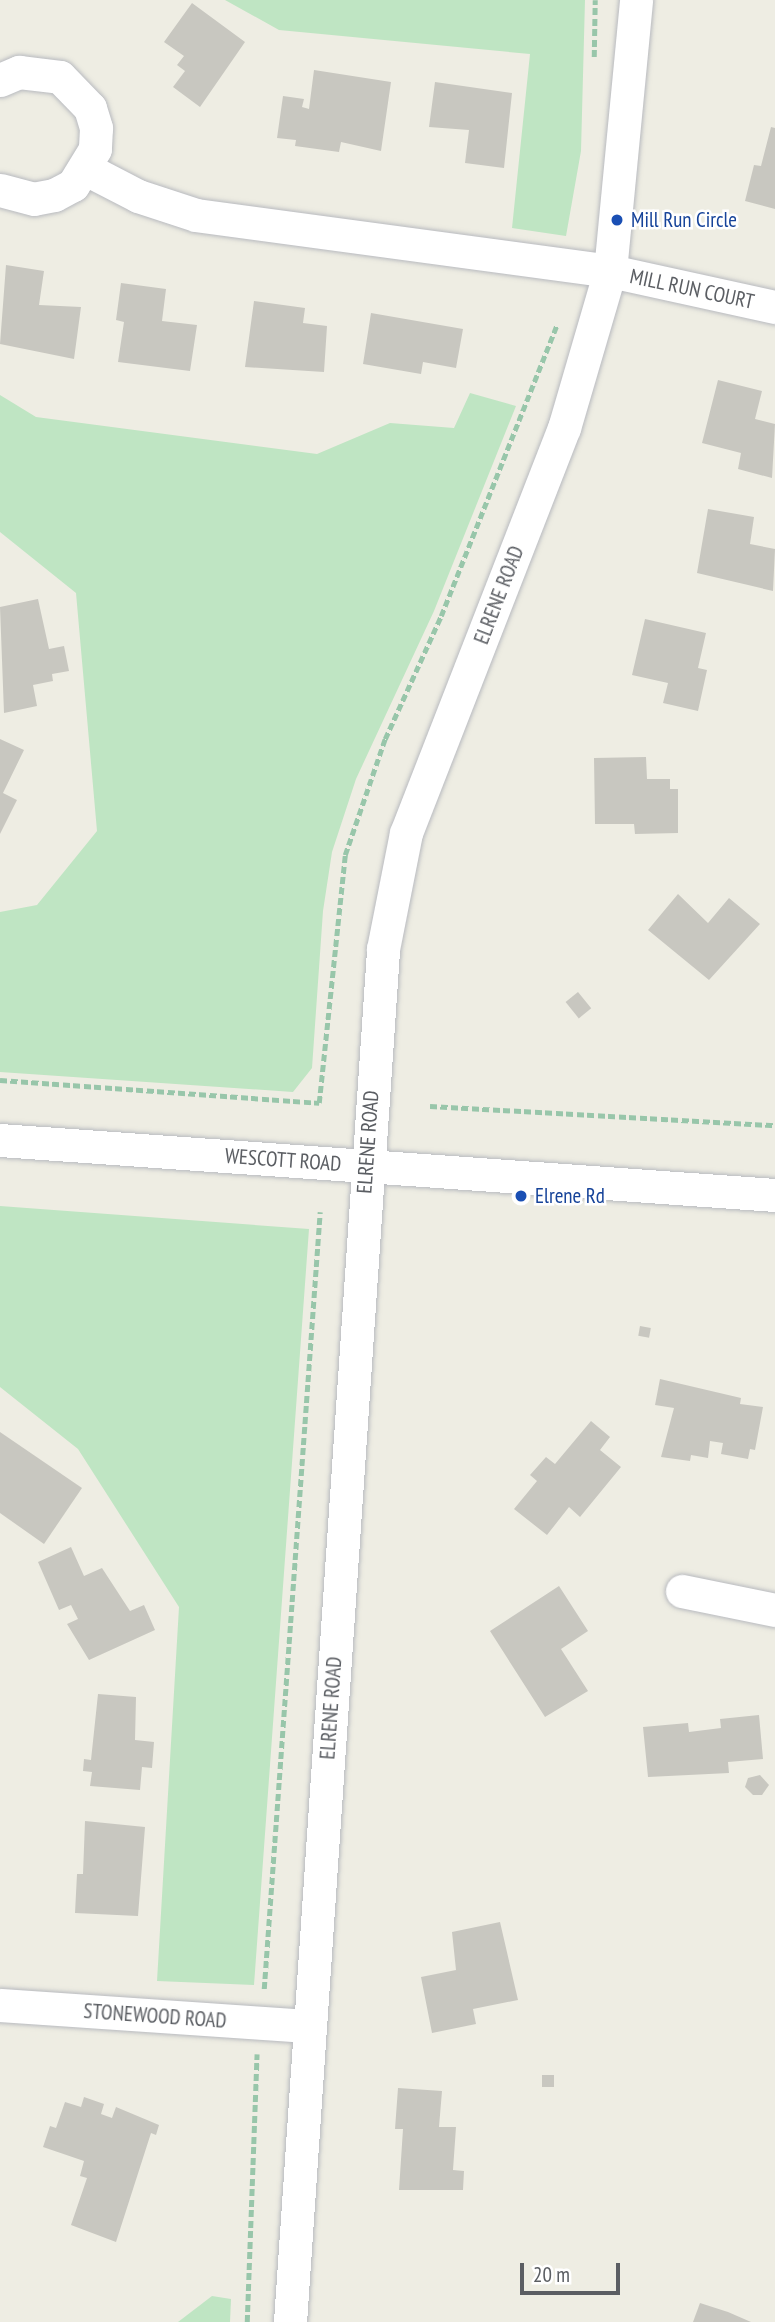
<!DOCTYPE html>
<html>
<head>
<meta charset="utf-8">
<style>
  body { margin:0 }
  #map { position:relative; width:775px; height:2322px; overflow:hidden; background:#eeede3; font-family:"PT Sans Narrow",sans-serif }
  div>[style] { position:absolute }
  .green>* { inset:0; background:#bfe5c3 }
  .building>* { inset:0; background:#c8c7c0; transform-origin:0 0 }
  .path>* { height:4.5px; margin-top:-2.25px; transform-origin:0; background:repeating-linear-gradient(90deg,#98c6aa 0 7px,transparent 0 10.5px) }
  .roads { filter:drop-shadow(0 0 2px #b8babf) drop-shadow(0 0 2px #b8babf) }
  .minor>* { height:33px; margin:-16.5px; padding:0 16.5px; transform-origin:16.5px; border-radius:16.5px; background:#fff }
  .dots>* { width:19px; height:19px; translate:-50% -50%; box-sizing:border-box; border:4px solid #fff; border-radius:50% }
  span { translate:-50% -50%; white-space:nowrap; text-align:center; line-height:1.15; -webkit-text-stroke:5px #fff; paint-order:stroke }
  .transit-label { font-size:21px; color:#164399 }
  .left { translate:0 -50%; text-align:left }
  .street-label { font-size:21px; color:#5b5e63 }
  .scale { position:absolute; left:520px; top:2263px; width:100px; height:32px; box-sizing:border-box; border:4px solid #5b5e63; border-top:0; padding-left:9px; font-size:21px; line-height:24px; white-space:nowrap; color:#5b5e63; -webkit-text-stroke:5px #fff; paint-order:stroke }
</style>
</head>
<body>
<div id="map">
  <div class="green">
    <div style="clip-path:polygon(225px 0,585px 0,581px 151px,566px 236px,512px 228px,530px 54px,279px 30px)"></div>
    <div style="clip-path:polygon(470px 393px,516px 406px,434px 611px,356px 779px,332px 852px,323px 911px,312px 1068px,293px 1092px,0 1072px,0 912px,37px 905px,97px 831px,76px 593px,0 532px,0 395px,36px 417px,317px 454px,390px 423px,454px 428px)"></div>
    <div style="clip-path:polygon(0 1206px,309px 1229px,254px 1985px,157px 1981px,179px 1607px,78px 1449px,0 1387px)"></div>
    <div style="clip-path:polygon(212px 2296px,231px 2299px,230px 2322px,178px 2322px)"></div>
  </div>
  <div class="building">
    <div style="clip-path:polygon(192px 3px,245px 42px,200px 107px,173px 87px,185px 71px,177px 65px,184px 56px,164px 42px)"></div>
    <div style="clip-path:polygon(314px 70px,391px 82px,381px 151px,341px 142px,339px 152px,295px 146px,296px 140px,277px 138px,283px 96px,304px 99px,302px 107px,309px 109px)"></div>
    <div style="clip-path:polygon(435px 82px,512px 93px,504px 168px,465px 163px,469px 130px,429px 127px)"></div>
    <div style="clip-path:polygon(771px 127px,775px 128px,775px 209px,745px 201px,754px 165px,761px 166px)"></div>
    <div style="clip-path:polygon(6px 265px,44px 271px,39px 305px,81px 307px,74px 359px,0 344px)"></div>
    <div style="clip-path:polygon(121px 283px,166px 289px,162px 321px,197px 325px,190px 371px,118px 362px,124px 322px,116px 320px)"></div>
    <div style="clip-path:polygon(254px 301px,305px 308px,303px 323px,327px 326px,324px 372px,245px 367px)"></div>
    <div style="clip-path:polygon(371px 313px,463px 329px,456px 368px,423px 362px,421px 374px,363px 364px)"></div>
    <div style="clip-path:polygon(718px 380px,762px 391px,755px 419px,775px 424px,772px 478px,738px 469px,741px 453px,702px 443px)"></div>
    <div style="clip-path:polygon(708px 509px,754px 517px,750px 544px,775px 549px,773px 591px,697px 573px)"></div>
    <div style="clip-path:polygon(38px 599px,49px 649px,64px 646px,69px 671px,52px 674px,53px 681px,33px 685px,37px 706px,4px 713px,0 607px)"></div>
    <div style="clip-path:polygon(645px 619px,706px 633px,698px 668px,707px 670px,698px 711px,663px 703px,668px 683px,632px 675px)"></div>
    <div style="clip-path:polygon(0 739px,24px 750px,3px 793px,17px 800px,0 834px)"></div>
    <div style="clip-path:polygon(646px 757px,647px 779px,670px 779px,670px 789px,678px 789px,678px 833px,635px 834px,634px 824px,595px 824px,594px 758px)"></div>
    <div style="clip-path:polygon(678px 894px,708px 923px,729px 898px,760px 924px,709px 980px,648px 930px)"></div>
    <div style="left:578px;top:992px;width:21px;height:16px;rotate:51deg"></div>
    <div style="left:640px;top:1326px;width:11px;height:10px;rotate:10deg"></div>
    <div style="clip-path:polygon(660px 1379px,741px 1398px,740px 1404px,763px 1407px,755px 1450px,750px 1449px,748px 1459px,721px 1454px,723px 1443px,710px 1441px,708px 1458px,691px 1455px,690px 1461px,661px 1457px,674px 1408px,655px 1405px)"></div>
    <div style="clip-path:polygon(591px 1421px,610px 1437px,600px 1450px,621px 1467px,580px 1517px,569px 1507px,547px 1535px,514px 1509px,537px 1481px,530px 1475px,546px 1457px,555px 1464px)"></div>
    <div style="clip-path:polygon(0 1432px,82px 1488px,44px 1544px,0 1513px)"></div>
    <div style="clip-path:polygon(71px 1547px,84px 1576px,102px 1568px,130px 1611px,144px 1605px,155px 1630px,89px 1660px,67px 1624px,78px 1619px,71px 1605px,59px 1610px,38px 1562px)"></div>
    <div style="clip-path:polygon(559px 1586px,588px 1631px,561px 1649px,588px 1691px,545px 1717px,490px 1631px)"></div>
    <div style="clip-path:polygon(98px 1694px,136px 1697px,135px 1740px,154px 1742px,152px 1768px,142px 1767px,140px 1790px,90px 1786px,92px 1772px,83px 1771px,84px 1759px,91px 1760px)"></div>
    <div style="clip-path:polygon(759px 1715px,763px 1759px,728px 1762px,729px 1773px,648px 1777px,643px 1727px,688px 1723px,689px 1732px,721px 1728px,720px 1719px)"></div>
    <div style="clip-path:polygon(760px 1775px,769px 1785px,762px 1795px,753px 1795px,745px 1787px,748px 1778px)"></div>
    <div style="clip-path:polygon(85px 1821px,145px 1827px,138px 1916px,75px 1913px,77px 1874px,83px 1874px)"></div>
    <div style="clip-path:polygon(500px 1922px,518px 2000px,473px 2009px,476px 2024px,432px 2033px,421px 1977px,456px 1970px,452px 1932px)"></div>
    <div style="left:542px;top:2075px;width:12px;height:12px"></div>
    <div style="clip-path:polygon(398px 2088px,442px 2091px,439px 2127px,456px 2127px,453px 2170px,464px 2171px,463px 2190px,399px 2190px,403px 2129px,395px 2129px)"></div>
    <div style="clip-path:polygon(84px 2097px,104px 2104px,101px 2114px,112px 2118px,116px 2107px,159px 2125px,156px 2135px,151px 2133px,116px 2242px,71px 2225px,87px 2178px,80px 2176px,84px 2161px,43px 2147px,50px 2126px,56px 2128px,65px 2102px,81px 2107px)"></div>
    <div style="clip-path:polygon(700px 2303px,728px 2312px,751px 2322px,693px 2322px)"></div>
  </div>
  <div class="path">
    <div style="left:594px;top:57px;width:57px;rotate:-89deg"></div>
    <div style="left:0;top:1080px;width:320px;rotate:4.1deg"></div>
    <div style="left:319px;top:1103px;width:249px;rotate:-84deg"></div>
    <div style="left:345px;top:855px;width:123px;rotate:-71deg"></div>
    <div style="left:385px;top:739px;width:135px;rotate:-65.5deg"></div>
    <div style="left:441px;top:616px;width:314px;rotate:-68.3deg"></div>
    <div style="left:430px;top:1106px;width:346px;rotate:3.2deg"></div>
    <div style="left:264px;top:1989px;width:779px;rotate:-85.88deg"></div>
    <div style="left:247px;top:2322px;width:268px;rotate:-87.9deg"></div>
  </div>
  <div class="roads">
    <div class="minor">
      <div style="left:0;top:80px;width:21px;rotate:-23deg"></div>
      <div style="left:19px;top:72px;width:41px;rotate:7deg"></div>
      <div style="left:60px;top:77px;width:43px;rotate:45.9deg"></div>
      <div style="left:90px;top:108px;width:21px;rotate:73deg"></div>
      <div style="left:96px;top:128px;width:21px;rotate:93deg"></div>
      <div style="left:95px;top:149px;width:42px;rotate:121.4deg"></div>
      <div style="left:73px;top:185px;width:21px;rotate:152deg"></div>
      <div style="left:54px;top:195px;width:20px;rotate:169deg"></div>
      <div style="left:34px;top:199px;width:35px;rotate:-165deg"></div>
      <div style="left:86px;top:169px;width:59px;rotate:27.4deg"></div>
      <div style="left:138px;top:196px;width:61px;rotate:18.1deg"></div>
      <div style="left:196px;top:215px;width:418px;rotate:7.7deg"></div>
      <div style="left:610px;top:271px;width:169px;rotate:12.3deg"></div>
      <div style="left:0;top:1140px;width:777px;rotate:4.06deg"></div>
      <div style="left:682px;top:1591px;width:95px;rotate:11.5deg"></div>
      <div style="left:0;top:2005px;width:310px;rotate:3.9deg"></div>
      <div style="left:290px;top:2322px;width:1376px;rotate:-86.12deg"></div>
      <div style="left:383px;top:949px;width:118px;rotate:-78.8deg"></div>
      <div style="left:406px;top:833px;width:435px;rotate:-68.7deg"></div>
      <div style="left:564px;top:428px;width:164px;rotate:-73.7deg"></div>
      <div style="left:610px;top:271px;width:272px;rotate:-84.5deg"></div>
    </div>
  </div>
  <div class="dots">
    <div style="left:617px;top:220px;background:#1a4fb4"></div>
    <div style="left:521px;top:1196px;background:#1a4fb4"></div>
  </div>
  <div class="transit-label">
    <span class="left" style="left:631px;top:220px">Mill Run Circle</span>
    <span class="left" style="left:535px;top:1196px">Elrene Rd</span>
  </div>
  <div class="street-label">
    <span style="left:692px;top:289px;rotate:12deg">MILL RUN COURT</span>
    <span style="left:499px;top:595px;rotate:-69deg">ELRENE ROAD</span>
    <span style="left:368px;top:1142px;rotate:-86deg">ELRENE ROAD</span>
    <span style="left:283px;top:1160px;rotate:4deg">WESCOTT ROAD</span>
    <span style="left:331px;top:1708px;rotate:-86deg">ELRENE ROAD</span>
    <span style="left:155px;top:2016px;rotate:4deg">STONEWOOD ROAD</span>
  </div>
  <div class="scale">20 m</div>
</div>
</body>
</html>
